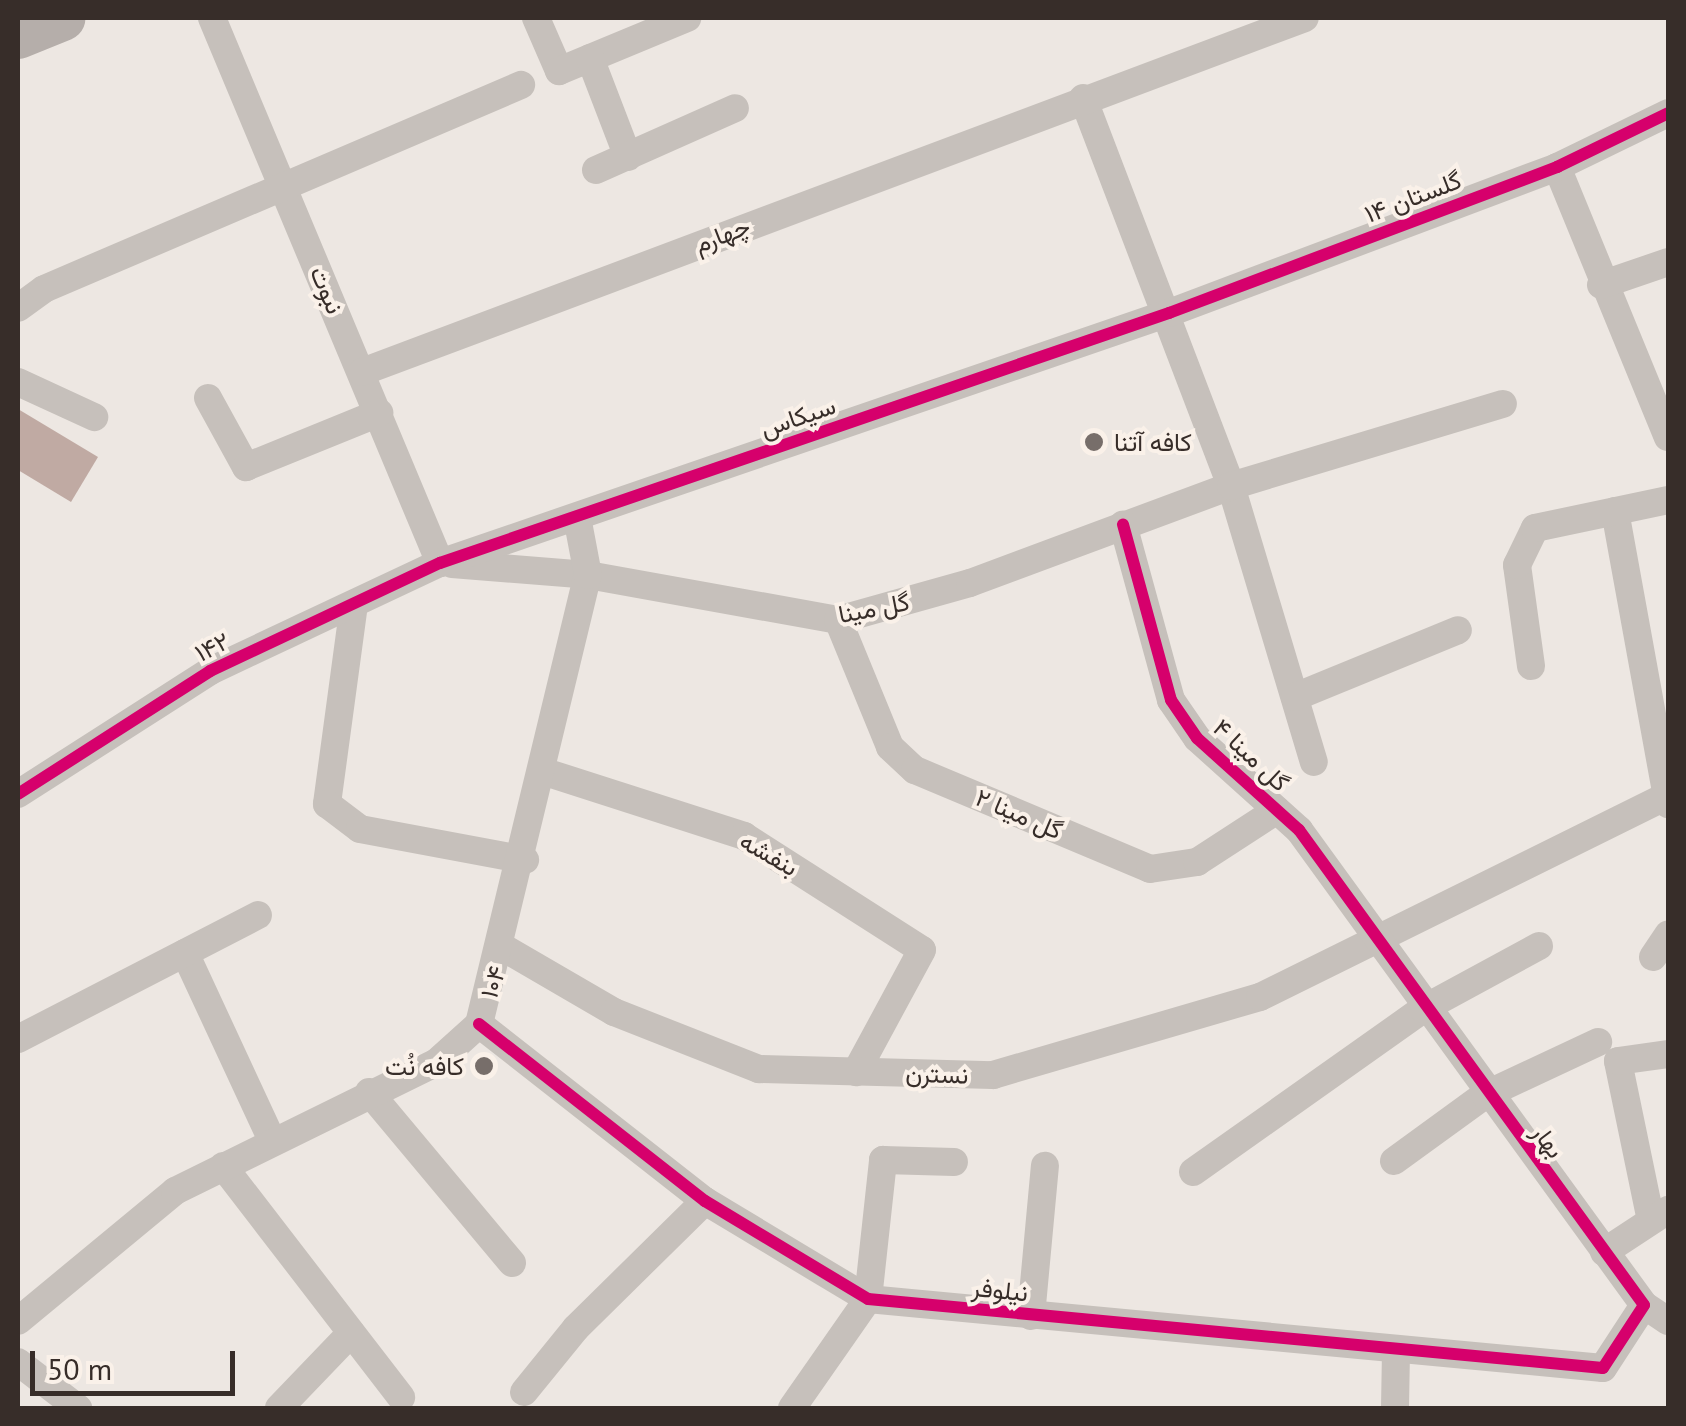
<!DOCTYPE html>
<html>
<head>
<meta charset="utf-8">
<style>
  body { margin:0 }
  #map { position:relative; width:1686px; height:1426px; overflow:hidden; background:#ede7e2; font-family:"PT Sans",Vazirmatn,sans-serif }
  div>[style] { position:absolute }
  .building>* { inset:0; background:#c0aaa3 }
  .street>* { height:28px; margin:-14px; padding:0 14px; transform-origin:14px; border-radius:14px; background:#c6c0bb }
  .primary>* { height:45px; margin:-22.5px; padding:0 22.5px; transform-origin:22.5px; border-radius:22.5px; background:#b5aeaa }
  .cycleway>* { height:12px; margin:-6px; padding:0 6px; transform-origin:6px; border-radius:6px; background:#d6006c }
  .dots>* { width:28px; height:28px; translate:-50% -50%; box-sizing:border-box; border:5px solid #faf1e9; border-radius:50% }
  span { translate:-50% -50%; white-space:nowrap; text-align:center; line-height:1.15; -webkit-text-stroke:8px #faf1e9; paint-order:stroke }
  .street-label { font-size:25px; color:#372d29 }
  .poi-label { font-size:25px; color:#372d29 }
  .left { translate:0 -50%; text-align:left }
  .right { translate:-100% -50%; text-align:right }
  .frame { position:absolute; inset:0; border:20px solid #372d29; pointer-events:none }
  .scale { position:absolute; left:30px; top:1351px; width:205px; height:45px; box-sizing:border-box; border:5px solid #372d29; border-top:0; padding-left:12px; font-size:30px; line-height:35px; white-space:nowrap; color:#372d29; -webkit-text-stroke:8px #faf1e9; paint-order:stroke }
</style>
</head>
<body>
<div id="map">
  <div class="building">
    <div style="clip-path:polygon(18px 409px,98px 457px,71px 502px,18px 470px)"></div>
  </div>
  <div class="street">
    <div style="left:212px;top:18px;width:591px;rotate:67.3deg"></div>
    <div style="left:536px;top:18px;width:58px;rotate:66.5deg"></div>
    <div style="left:559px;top:71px;width:139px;rotate:-22.5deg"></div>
    <div style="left:590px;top:58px;width:106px;rotate:69deg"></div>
    <div style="left:1083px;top:98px;width:415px;rotate:69.1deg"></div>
    <div style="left:1231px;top:486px;width:288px;rotate:73.3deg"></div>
    <div style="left:1557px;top:167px;width:292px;rotate:67.7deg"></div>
    <div style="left:596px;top:170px;width:152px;rotate:-24deg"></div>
    <div style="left:1601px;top:285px;width:71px;rotate:-18.9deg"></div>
    <div style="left:18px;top:308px;width:32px;rotate:-36deg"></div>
    <div style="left:44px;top:289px;width:519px;rotate:-23.16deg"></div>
    <div style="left:362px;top:372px;width:1007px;rotate:-20.58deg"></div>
    <div style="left:18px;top:382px;width:84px;rotate:24.7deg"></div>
    <div style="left:208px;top:398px;width:79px;rotate:61.2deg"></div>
    <div style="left:246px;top:467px;width:144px;rotate:-22.1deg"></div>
    <div style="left:1615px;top:511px;width:298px;rotate:79.7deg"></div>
    <div style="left:452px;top:564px;width:136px;rotate:4.6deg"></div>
    <div style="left:588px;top:575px;width:254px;rotate:10.2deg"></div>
    <div style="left:838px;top:620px;width:137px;rotate:-15.7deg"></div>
    <div style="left:970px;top:583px;width:278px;rotate:-20.4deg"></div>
    <div style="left:1231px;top:486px;width:284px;rotate:-16.8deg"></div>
    <div style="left:354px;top:604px;width:202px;rotate:97.7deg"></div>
    <div style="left:327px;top:804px;width:41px;rotate:37.1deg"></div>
    <div style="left:360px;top:829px;width:168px;rotate:10.6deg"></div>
    <div style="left:838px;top:620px;width:137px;rotate:67.7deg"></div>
    <div style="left:890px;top:747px;width:34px;rotate:43deg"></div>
    <div style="left:915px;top:770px;width:255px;rotate:22.8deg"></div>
    <div style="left:1150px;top:869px;width:48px;rotate:-8.5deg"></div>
    <div style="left:1197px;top:862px;width:95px;rotate:-33deg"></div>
    <div style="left:1531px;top:666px;width:102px;rotate:-97.9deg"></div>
    <div style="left:1517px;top:565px;width:41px;rotate:-64.1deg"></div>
    <div style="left:1535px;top:528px;width:136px;rotate:-11.9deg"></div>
    <div style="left:1295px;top:697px;width:176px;rotate:-22.3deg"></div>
    <div style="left:545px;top:772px;width:209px;rotate:17.8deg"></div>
    <div style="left:744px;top:836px;width:211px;rotate:32.6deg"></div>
    <div style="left:922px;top:950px;width:139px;rotate:118.4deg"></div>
    <div style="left:18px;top:794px;width:228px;rotate:-32.6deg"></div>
    <div style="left:210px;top:671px;width:254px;rotate:-25.2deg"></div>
    <div style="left:440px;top:563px;width:771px;rotate:-18.93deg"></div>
    <div style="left:1169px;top:313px;width:415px;rotate:-20.6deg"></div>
    <div style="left:1557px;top:167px;width:123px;rotate:-25.9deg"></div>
    <div style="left:504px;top:948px;width:127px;rotate:30.2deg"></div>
    <div style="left:614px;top:1012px;width:156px;rotate:21.5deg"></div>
    <div style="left:759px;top:1069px;width:234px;rotate:1.5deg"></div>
    <div style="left:993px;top:1075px;width:278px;rotate:-16.3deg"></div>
    <div style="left:1260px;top:997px;width:455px;rotate:-26.3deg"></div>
    <div style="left:185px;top:953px;width:206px;rotate:65.1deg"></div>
    <div style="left:1653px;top:957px;width:27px;rotate:-56deg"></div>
    <div style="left:479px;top:1024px;width:287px;rotate:38.1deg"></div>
    <div style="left:705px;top:1201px;width:190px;rotate:31deg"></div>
    <div style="left:868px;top:1299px;width:738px;rotate:5.36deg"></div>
    <div style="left:1603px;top:1368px;width:75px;rotate:-56.9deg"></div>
    <div style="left:1644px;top:1305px;width:587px;rotate:-125.99deg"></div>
    <div style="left:1299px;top:830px;width:137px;rotate:-138deg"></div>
    <div style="left:1197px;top:738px;width:46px;rotate:-124.4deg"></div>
    <div style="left:1171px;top:700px;width:182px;rotate:-105.3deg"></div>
    <div style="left:18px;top:1039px;width:270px;rotate:-27.3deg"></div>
    <div style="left:369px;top:1092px;width:223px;rotate:50.1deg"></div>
    <div style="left:1394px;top:1161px;width:112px;rotate:-36deg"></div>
    <div style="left:1485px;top:1095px;width:125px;rotate:-25.1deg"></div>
    <div style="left:223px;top:1166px;width:292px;rotate:52.4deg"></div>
    <div style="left:1193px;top:1172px;width:282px;rotate:-35.3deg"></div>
    <div style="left:1423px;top:1009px;width:132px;rotate:-28.5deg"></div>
    <div style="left:1650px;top:1216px;width:158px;rotate:-101.7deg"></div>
    <div style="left:1618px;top:1061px;width:50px;rotate:-8deg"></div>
    <div style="left:1604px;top:1252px;width:77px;rotate:-33.3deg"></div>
    <div style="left:1644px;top:1305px;width:29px;rotate:34deg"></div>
    <div style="left:1031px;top:1316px;width:151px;rotate:-84.7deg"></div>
    <div style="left:18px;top:1321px;width:204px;rotate:-39.6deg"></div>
    <div style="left:175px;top:1191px;width:292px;rotate:-26.2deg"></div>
    <div style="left:437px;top:1062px;width:57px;rotate:-42.1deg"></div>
    <div style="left:479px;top:1024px;width:462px;rotate:-76.4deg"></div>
    <div style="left:588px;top:575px;width:59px;rotate:-100.7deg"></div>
    <div style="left:18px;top:1362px;width:76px;rotate:37.5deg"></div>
    <div style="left:524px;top:1392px;width:82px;rotate:-50.9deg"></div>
    <div style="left:576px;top:1328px;width:181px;rotate:-44.6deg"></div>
    <div style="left:279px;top:1408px;width:104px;rotate:-46.2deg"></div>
    <div style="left:792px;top:1408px;width:133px;rotate:-55.1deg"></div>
    <div style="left:868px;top:1299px;width:140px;rotate:-83.8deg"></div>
    <div style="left:883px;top:1160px;width:71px;rotate:1.6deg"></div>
    <div style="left:1395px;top:1408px;width:55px;rotate:-89deg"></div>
  </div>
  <div class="primary">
    <div style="left:18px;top:36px;width:48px;rotate:-22.2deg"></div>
  </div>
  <div class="cycleway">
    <div style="left:18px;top:794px;width:228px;rotate:-32.6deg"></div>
    <div style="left:210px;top:671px;width:254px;rotate:-25.2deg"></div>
    <div style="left:440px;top:563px;width:771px;rotate:-18.93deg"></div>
    <div style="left:1169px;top:313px;width:415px;rotate:-20.6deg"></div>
    <div style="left:1557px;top:167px;width:123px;rotate:-25.9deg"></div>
    <div style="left:479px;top:1024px;width:287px;rotate:38.1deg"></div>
    <div style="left:705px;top:1201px;width:190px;rotate:31deg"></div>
    <div style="left:868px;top:1299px;width:738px;rotate:5.36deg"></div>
    <div style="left:1603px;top:1368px;width:75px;rotate:-56.9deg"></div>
    <div style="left:1644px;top:1305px;width:587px;rotate:-125.99deg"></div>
    <div style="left:1299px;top:830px;width:137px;rotate:-138deg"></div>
    <div style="left:1197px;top:738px;width:46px;rotate:-124.4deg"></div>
    <div style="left:1171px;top:700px;width:182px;rotate:-105.3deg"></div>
  </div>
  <div class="dots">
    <div style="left:1094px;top:442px;background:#776e6a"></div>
    <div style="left:484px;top:1066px;background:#776e6a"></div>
  </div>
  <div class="street-label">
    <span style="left:1413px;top:197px;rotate:-21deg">گلستان ۱۴</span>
    <span style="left:722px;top:235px;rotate:-21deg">چهارم</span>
    <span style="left:327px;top:290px;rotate:67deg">نبوت</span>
    <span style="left:798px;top:417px;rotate:-19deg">سیکاس</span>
    <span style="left:874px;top:608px;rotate:-11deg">گل مینا</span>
    <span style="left:212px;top:647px;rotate:-27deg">۱۴۲</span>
    <span style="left:1251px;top:755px;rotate:43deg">گل مینا ۴</span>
    <span style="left:1019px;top:814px;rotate:23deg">گل مینا ۲</span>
    <span style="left:769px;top:854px;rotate:30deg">بنفشه</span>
    <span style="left:493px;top:982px;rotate:-72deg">۱۰۴</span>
    <span style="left:937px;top:1074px;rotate:2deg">نسترن</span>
    <span style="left:1548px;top:1141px;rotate:53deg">بهار</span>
    <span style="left:1000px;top:1290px;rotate:6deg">نیلوفر</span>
  </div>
  <div class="poi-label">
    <span class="left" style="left:1114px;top:442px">کافه آتنا</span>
    <span class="right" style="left:464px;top:1066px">کافه نُت</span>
  </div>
  <div class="frame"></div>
  <div class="scale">50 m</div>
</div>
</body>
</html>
